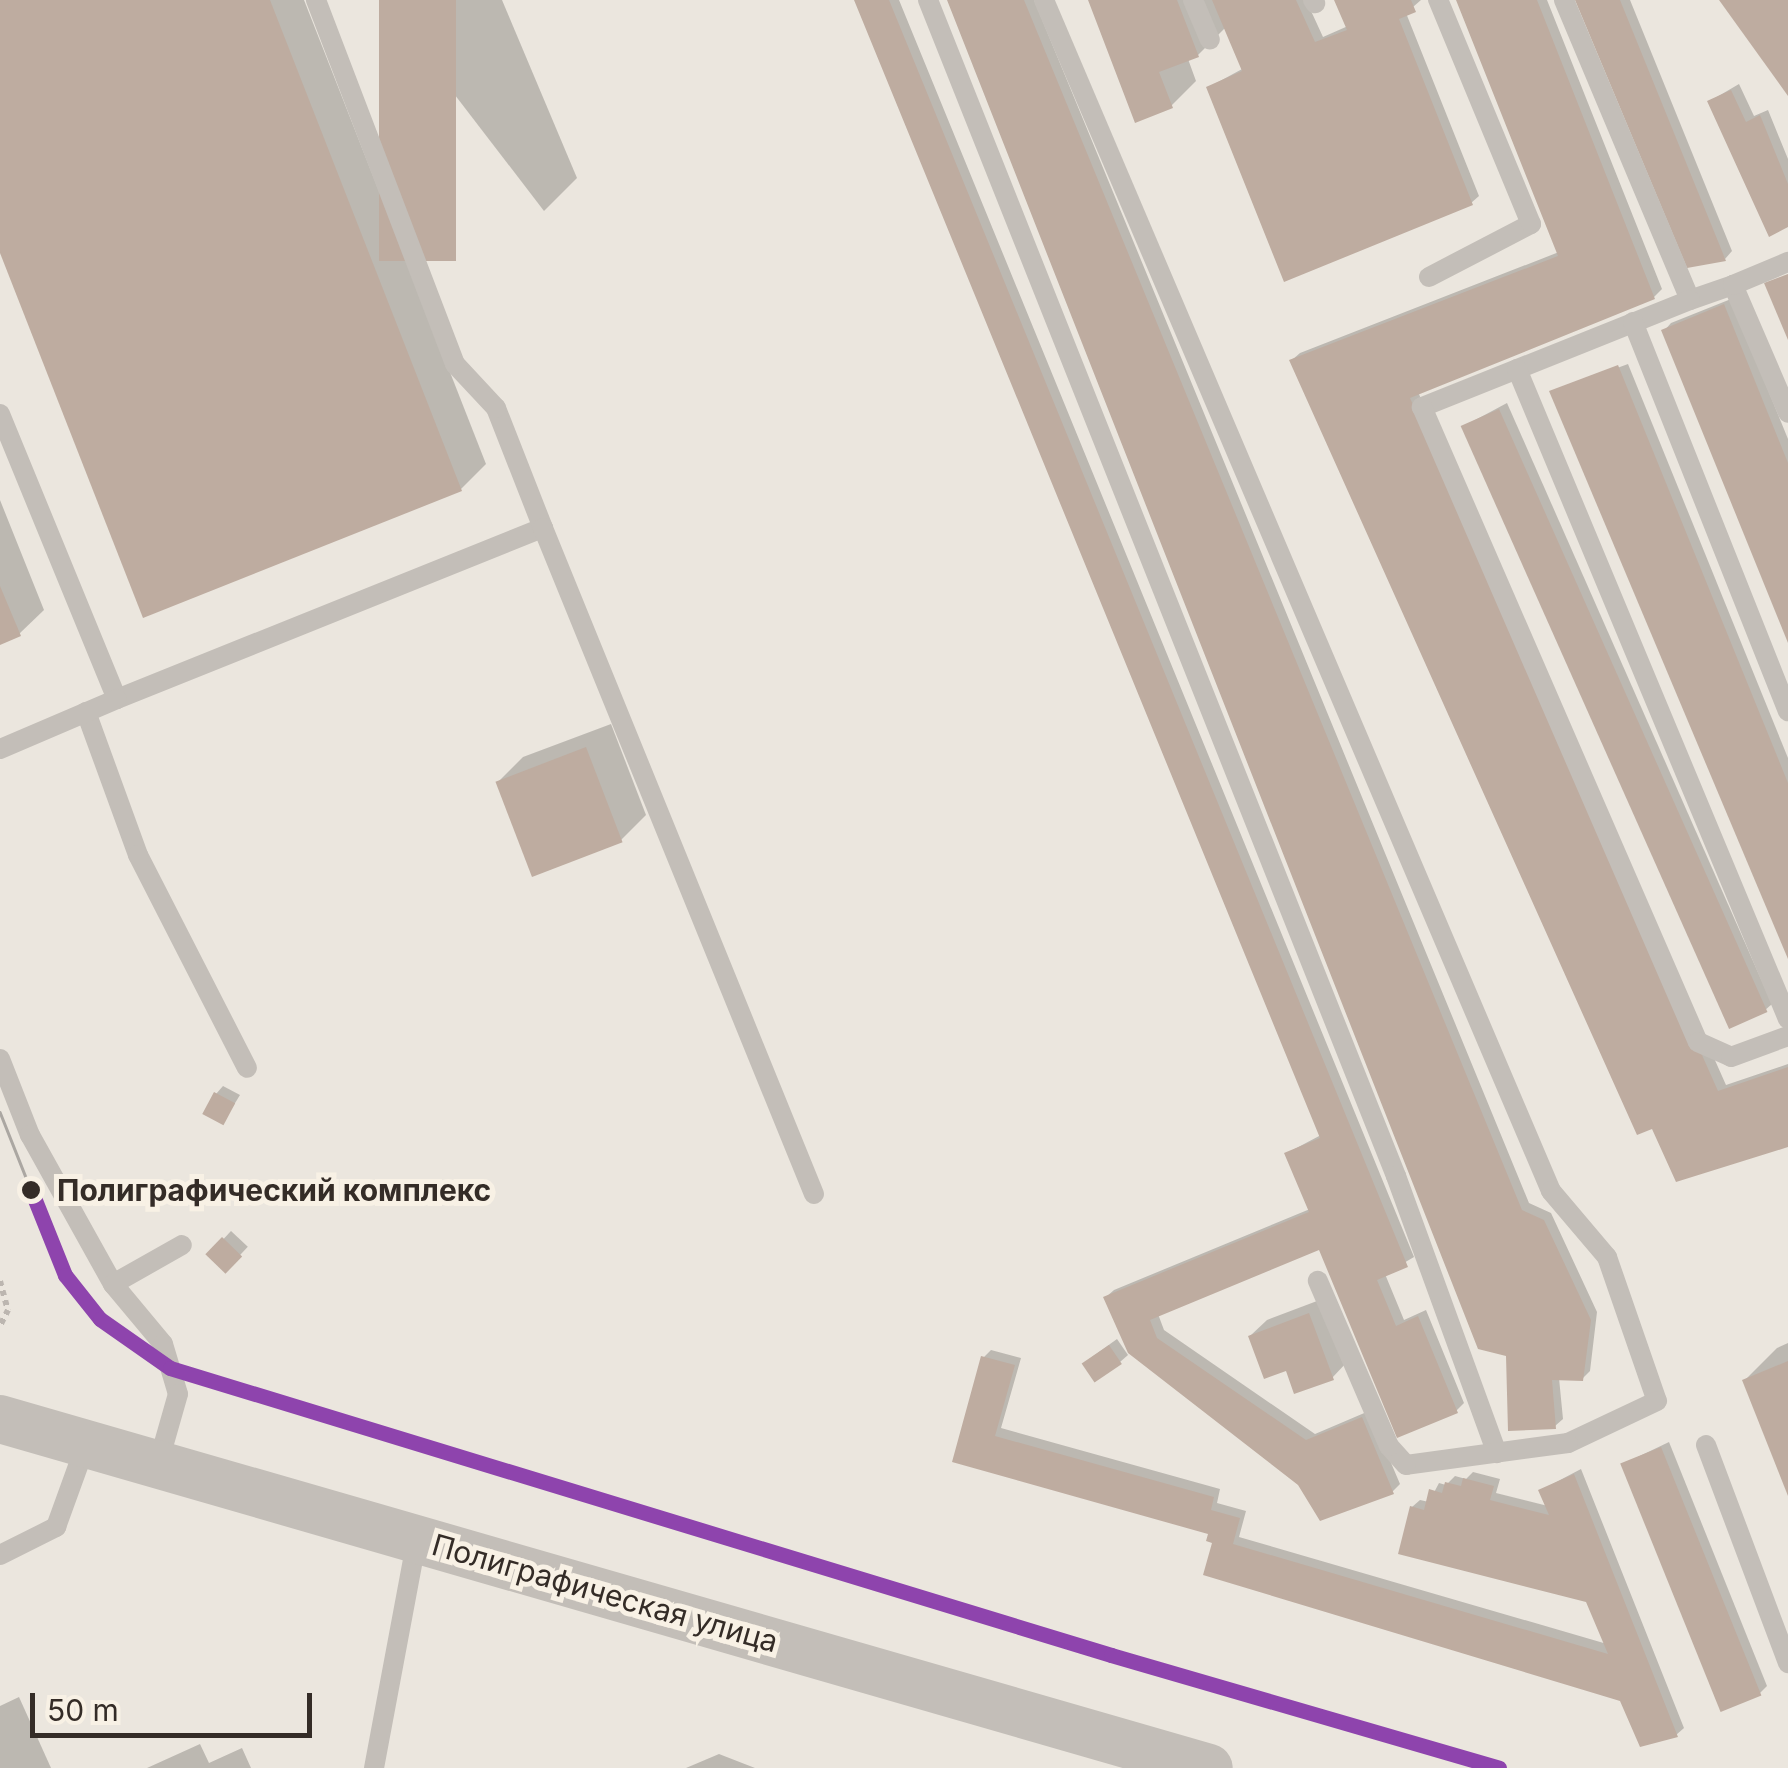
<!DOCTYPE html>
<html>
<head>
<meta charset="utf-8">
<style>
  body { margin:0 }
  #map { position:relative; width:1788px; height:1768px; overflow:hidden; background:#ebe6de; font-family:Inter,sans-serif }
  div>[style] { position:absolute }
  .shadow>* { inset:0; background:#0003; transform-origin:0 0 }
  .building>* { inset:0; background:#beaca0; transform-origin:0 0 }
  .path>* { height:6px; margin-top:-3px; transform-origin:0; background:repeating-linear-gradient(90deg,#bcb6b0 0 5px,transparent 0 10px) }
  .service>* { height:20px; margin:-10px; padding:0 10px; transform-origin:10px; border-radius:10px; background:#c3beb8 }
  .tertiary>* { height:48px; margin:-24px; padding:0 24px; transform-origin:24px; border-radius:24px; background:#c3beb8 }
  .tram>* { height:2.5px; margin:-1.25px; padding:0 1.25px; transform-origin:1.25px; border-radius:1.25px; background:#aba7a2 }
  .tram-1>* { height:15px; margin:-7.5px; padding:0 7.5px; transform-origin:7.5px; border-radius:7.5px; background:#8e44ad }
  .dots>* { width:28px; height:28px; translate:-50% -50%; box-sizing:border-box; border:5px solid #f8f1e5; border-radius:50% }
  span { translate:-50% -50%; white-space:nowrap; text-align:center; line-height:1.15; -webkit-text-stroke:10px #f8f1e5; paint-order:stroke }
  .stop-label { font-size:30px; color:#342c27; font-weight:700 }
  .left { translate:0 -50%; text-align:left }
  .street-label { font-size:30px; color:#342c27 }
  .scale { position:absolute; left:30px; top:1693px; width:282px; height:45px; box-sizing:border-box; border:5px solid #342c27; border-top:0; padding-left:12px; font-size:30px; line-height:35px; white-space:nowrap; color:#342c27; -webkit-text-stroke:8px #f8f1e5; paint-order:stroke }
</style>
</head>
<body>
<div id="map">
  <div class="shadow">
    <div style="clip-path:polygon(0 0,304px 0,486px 464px,461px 489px,0 246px)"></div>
    <div style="clip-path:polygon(382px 0,502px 0,577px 178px,544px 211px)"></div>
    <div style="clip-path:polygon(856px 0,899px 0,1414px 1257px,1385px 1274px,1404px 1320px,1426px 1310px,1464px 1403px,1456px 1411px,1321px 1247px,1158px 1314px,1164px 1330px,1315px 1434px,1369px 1411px,1400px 1484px,1393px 1491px,1300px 1484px,1106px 1297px,1114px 1290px,1310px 1209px,1287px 1153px,1321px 1135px)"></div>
    <div style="clip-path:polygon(950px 0,1034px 0,1529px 1203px,1551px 1213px,1597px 1312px,1590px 1371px,1582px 1379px,1559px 1378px,1563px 1419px,1555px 1426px,1508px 1354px)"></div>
    <div style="clip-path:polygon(1091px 0,1306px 0,1323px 37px,1348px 26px,1337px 0,1421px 0,1406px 13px,1479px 196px,1471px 203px,1209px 87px,1244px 68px,1226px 27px,1198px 55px,1188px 59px,1196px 81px,1171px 106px)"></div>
    <div style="clip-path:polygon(1459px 0,1547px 0,1662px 289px,1654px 297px,1418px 392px,1726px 1085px,1788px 1064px,1788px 1145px,1677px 1179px,1292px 360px,1300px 353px,1559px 252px)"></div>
    <div style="clip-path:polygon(1578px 0,1630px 0,1732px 251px,1725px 259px)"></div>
    <div style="clip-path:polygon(1739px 84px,1754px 116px,1768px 110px,1788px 159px,1788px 225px,1710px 101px)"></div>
    <div style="clip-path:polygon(1731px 299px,1788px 439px,1788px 636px,1664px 331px,1671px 323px)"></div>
    <div style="clip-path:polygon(1628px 364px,1788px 758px,1788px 952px,1552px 392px)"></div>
    <div style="clip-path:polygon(1507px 403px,1772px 1004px,1764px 1011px,1464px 426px)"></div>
    <div style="clip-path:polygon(0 500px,44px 610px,19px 634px,0 642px)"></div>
    <div style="clip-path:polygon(611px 724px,646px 815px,621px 840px,498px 782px,523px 757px)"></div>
    <div style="clip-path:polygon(223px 1086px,240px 1095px,224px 1121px,216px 1094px)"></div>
    <div style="left:231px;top:1231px;width:23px;height:32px;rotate:43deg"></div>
    <div style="clip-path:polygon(1325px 1298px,1348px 1361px,1332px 1378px,1287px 1368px,1250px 1336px,1267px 1320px)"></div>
    <div style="clip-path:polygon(1117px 1339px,1128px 1355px,1120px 1362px,1092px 1357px)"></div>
    <div style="clip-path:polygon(1788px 1343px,1788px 1490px,1745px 1380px,1777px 1348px)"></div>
    <div style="clip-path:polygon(991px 1350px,1021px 1358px,1001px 1428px,1220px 1489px,1217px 1503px,1246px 1511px,1239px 1537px,1607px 1644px,1588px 1600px,1412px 1507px,1420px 1500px,1429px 1502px,1439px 1483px,1446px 1485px,1455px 1476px,1466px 1479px,1473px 1472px,1500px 1479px,1496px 1493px,1548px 1506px,1541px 1490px,1581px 1469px,1684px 1728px,1676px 1735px,1622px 1699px,1215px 1541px,1211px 1532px,955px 1461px,984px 1357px)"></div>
    <div style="clip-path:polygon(1669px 1442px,1767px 1686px,1759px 1694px,1623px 1464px)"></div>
    <div style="clip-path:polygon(19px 1697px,51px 1768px,0 1768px,0 1706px)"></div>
    <div style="clip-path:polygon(200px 1744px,209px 1763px,242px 1748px,251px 1768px,147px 1768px)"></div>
    <div style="clip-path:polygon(719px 1754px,755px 1768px,686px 1768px)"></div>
  </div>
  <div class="building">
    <div style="clip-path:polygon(0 0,270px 0,462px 491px,143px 618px,0 253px)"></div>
    <div style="left:379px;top:0;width:77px;height:261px"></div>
    <div style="clip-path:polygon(854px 0,889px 0,1408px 1267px,1377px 1280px,1396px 1326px,1418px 1316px,1458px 1413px,1397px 1438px,1319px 1250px,1150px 1320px,1157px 1338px,1306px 1440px,1362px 1417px,1394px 1494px,1320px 1521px,1298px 1485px,1128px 1353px,1103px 1297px,1309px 1212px,1284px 1153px,1320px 1138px)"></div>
    <div style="clip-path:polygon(947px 0,1024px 0,1522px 1210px,1544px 1220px,1591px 1320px,1583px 1381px,1552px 1380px,1556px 1429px,1508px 1431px,1506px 1356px,1478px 1349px)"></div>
    <div style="clip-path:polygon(1088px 0,1177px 0,1199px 57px,1159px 72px,1173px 108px,1135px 123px)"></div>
    <div style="clip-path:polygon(1212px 0,1296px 0,1315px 42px,1347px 30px,1334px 0,1411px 0,1416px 12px,1399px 19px,1473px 205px,1284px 282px,1206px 87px,1242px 71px)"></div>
    <div style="clip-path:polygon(1456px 0,1537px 0,1655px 299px,1410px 398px,1718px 1091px,1788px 1067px,1788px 1147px,1676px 1182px,1652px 1129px,1637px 1135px,1289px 360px,1558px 256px)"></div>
    <div style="clip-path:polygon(1575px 0,1620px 0,1726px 261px,1687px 268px)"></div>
    <div style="clip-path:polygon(1719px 0,1788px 0,1788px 96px)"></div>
    <div style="clip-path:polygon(1731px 90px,1746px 122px,1760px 115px,1788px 184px,1788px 227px,1769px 237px,1707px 101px)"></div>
    <div style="clip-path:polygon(1788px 274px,1788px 340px,1764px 283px)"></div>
    <div style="clip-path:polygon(1724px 304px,1788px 463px,1788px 643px,1661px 330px)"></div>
    <div style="clip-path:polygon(1618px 365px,1788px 783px,1788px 959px,1549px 391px)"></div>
    <div style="left:1499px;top:409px;width:660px;height:42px;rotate:66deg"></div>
    <div style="clip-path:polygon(0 586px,21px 636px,0 645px)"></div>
    <div style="left:586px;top:747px;width:102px;height:97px;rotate:69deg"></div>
    <div style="left:214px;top:1092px;width:24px;height:25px;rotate:28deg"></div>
    <div style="left:222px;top:1237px;width:28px;height:24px;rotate:44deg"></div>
    <div style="clip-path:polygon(1309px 1313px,1334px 1380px,1294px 1394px,1286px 1371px,1264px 1379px,1248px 1336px)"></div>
    <div style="left:1109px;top:1345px;width:23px;height:33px;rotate:56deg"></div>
    <div style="clip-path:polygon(981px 1356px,1015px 1365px,995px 1436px,1214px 1497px,1211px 1510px,1240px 1518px,1233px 1544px,1608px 1654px,1586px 1602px,1398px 1554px,1410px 1506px,1424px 1510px,1429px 1489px,1442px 1493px,1445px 1482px,1461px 1486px,1463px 1478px,1494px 1486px,1490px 1500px,1549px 1515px,1538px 1490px,1574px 1474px,1678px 1737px,1640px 1747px,1620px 1701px,1203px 1575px,1212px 1543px,1206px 1541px,1208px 1534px,952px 1462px)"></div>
    <div style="clip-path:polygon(1788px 1361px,1788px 1496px,1742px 1380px)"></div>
    <div style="left:1661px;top:1447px;width:268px;height:44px;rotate:68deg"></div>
  </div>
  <div class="path">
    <div style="left:0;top:1281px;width:30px;rotate:75deg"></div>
    <div style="left:8px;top:1310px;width:18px;rotate:117deg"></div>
  </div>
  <div class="service">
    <div style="left:928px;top:0;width:1266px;rotate:68.3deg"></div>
    <div style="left:1396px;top:1176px;width:295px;rotate:70deg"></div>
    <div style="left:1044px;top:0;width:1294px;rotate:66.94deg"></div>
    <div style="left:1551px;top:1191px;width:87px;rotate:49.7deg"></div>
    <div style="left:1607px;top:1257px;width:152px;rotate:70.9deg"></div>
    <div style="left:1657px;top:1401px;width:98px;rotate:154.7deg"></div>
    <div style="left:1568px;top:1443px;width:163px;rotate:172.3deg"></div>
    <div style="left:1406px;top:1465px;width:25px;rotate:-132deg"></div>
    <div style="left:1389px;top:1446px;width:180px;rotate:-113.3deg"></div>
    <div style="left:1193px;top:0;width:43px;rotate:67deg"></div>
    <div style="left:1313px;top:0;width:4px;rotate:56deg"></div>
    <div style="left:1564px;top:0;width:325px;rotate:67.2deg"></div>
    <div style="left:1690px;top:300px;width:46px;rotate:-19.2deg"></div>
    <div style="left:1733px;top:285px;width:139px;rotate:66.7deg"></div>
    <div style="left:1429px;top:277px;width:115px;rotate:-27.5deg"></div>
    <div style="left:1531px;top:224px;width:243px;rotate:-112.5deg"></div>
    <div style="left:1733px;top:285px;width:60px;rotate:-22.7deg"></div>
    <div style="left:1690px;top:300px;width:289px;rotate:158.2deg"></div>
    <div style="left:1422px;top:407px;width:692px;rotate:66.51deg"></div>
    <div style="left:1698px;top:1042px;width:36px;rotate:24deg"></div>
    <div style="left:1731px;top:1057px;width:61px;rotate:-20.2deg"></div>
    <div style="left:1633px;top:322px;width:419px;rotate:68.3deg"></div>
    <div style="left:1517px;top:369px;width:704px;rotate:67.37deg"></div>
    <div style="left:0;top:414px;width:308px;rotate:67.7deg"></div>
    <div style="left:117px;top:699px;width:459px;rotate:-21.9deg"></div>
    <div style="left:543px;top:528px;width:129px;rotate:-111.4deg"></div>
    <div style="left:496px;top:408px;width:60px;rotate:-133deg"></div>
    <div style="left:455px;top:364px;width:390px;rotate:-110.9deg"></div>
    <div style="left:543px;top:528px;width:719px;rotate:67.86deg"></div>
    <div style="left:86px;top:712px;width:152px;rotate:70deg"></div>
    <div style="left:138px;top:855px;width:239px;rotate:62.9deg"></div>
    <div style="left:0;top:749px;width:127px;rotate:-23.1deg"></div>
    <div style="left:0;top:1059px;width:82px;rotate:68.5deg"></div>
    <div style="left:30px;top:1135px;width:171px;rotate:60.9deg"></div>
    <div style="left:113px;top:1284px;width:78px;rotate:50.2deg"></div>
    <div style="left:163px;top:1344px;width:52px;rotate:73.3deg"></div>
    <div style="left:178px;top:1394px;width:73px;rotate:105.9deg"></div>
    <div style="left:113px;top:1284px;width:79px;rotate:-29.5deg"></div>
    <div style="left:1706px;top:1445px;width:233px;rotate:69.4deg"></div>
    <div style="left:0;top:1555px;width:63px;rotate:-26.6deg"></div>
    <div style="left:56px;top:1527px;width:88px;rotate:-70.1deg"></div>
    <div style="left:374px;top:1768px;width:234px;rotate:-79.4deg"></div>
  </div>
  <div class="tertiary">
    <div style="left:0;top:1419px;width:1258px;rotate:16.1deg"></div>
  </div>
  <div class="tram">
    <div style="left:0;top:1112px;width:84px;rotate:68.3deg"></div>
  </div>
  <div class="tram-1">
    <div style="left:31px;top:1190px;width:92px;rotate:68.2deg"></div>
    <div style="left:65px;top:1275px;width:56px;rotate:51.5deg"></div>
    <div style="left:100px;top:1319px;width:85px;rotate:35deg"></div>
    <div style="left:170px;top:1368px;width:984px;rotate:16.96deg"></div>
    <div style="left:1111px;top:1655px;width:404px;rotate:16.2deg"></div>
  </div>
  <div class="dots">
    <div style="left:31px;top:1190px;background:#342c27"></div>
  </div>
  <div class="stop-label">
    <span class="left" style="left:57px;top:1190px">Полиграфический комплекс</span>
  </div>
  <div class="street-label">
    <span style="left:605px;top:1593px;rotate:16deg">Полиграфическая улица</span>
  </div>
  <div class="scale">50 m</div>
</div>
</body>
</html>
